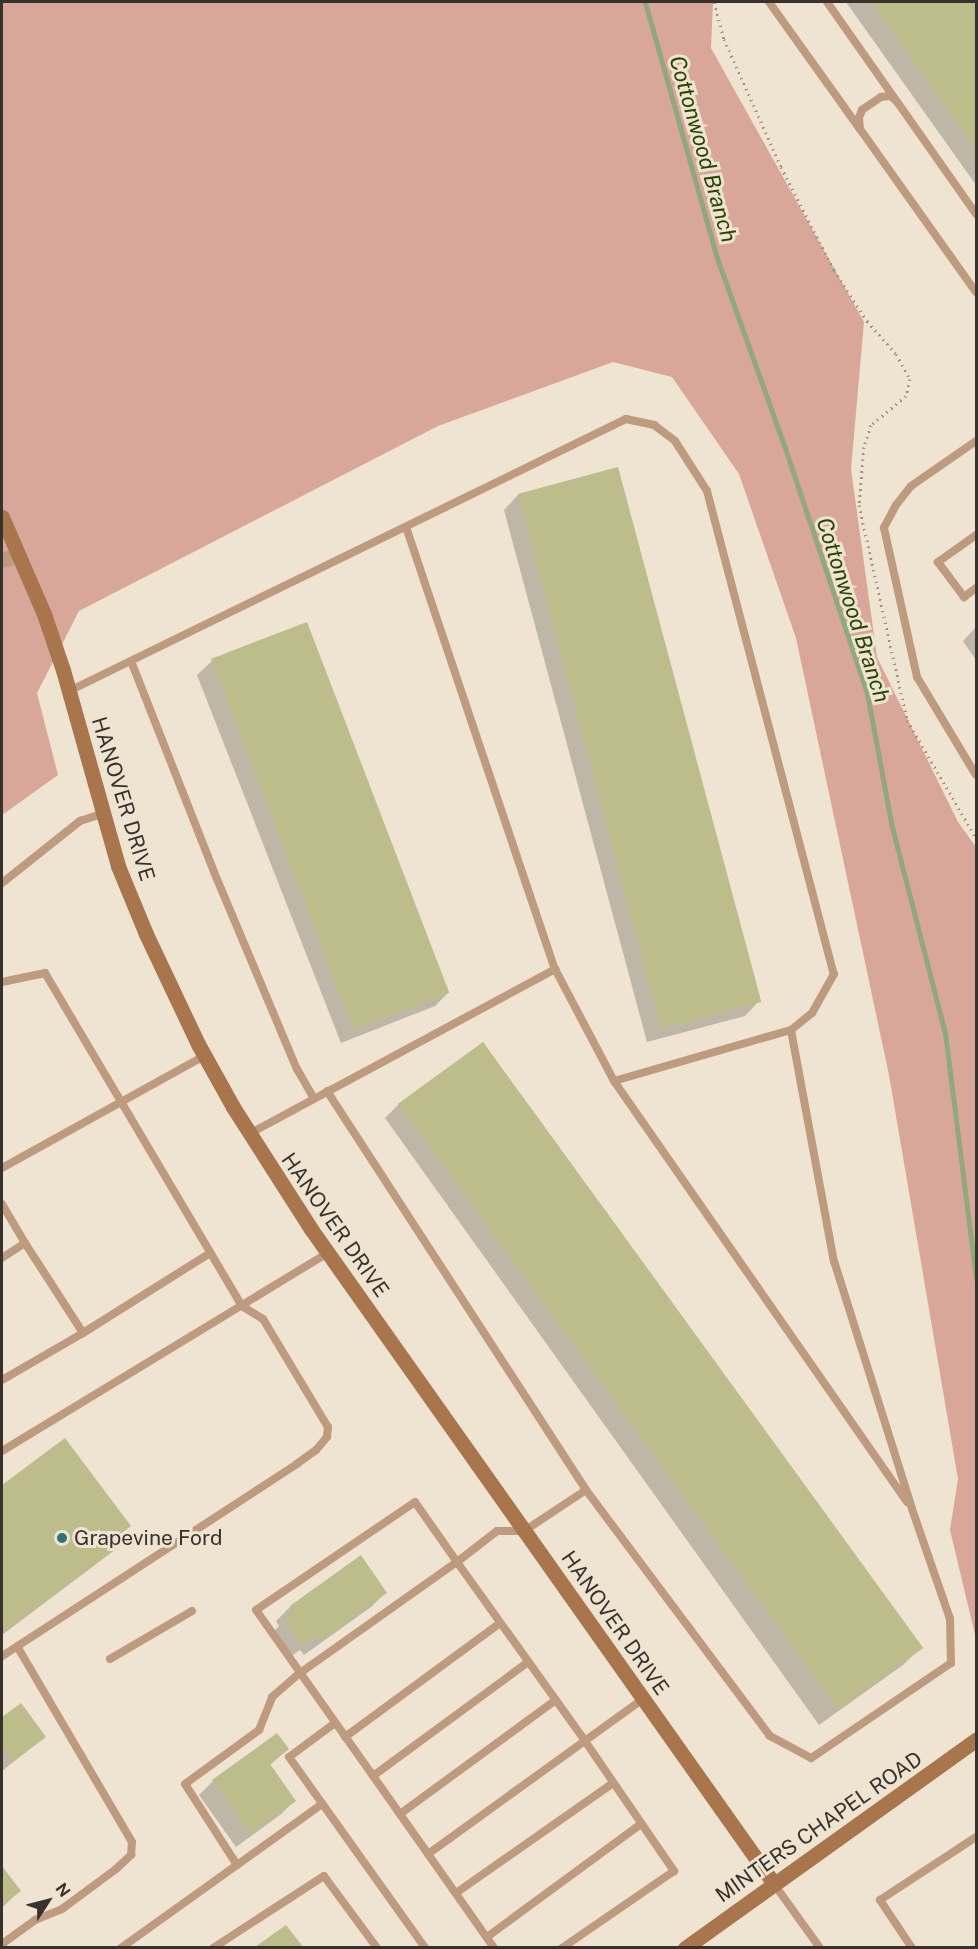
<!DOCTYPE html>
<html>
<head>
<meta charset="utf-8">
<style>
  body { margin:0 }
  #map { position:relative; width:978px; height:1949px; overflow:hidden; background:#eee4d1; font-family:"Public Sans",sans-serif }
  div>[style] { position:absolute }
  .green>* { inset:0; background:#d8a799 }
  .shadow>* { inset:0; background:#0003 }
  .stream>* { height:5px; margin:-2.5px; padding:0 2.5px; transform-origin:2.5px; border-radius:2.5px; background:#90a87d }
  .building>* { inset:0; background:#bdbc8b; transform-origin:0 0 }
  .path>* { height:3px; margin-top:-1.5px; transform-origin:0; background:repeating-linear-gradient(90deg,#9b9487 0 1.5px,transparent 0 6px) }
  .lane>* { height:8px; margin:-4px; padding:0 4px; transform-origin:4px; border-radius:4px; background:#be9b7f }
  .street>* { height:15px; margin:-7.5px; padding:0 7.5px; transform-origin:7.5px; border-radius:7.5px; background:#be9b7f }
  .secondary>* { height:15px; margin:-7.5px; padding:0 7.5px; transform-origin:7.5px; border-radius:7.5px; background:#a8754c }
  .dots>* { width:16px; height:16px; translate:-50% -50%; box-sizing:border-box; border:3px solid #eee4d1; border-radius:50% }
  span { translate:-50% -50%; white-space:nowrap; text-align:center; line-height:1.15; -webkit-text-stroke:6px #eee4d1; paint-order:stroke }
  .street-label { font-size:21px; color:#37332c }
  .poi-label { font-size:21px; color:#37332c }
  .left { translate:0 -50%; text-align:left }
  .water-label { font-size:22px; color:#284501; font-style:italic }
  .frame { position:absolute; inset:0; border:3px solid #37332c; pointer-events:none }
  .north { position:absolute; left:18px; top:1871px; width:60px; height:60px; -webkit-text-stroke:4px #eee4d1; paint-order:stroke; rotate:54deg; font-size:16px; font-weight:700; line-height:24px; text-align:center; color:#37332c }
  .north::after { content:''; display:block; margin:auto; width:21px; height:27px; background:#37332c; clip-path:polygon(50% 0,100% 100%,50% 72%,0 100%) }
</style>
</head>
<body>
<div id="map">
  <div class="green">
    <div style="clip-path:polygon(2px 2px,713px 2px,711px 48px,864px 322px,851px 469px,877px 657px,958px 822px,976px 847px,976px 1639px,950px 1530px,958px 1479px,889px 1075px,796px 638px,739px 474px,672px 377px,613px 362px,438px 426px,79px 611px,37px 693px,58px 775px,2px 815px)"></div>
  </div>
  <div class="shadow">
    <div style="clip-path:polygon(846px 2px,976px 2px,976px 185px)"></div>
    <div style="clip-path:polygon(518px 495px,759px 1001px,745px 1016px,647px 1042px,504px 510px)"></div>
    <div style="clip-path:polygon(976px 627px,976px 660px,963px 641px)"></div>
    <div style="clip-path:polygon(212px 661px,449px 992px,435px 1006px,341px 1043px,197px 675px)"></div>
    <div style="clip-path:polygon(399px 1104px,917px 1651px,903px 1665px,819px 1725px,385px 1118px)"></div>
    <div style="clip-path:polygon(65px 1440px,129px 1526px,119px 1536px,123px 1542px,112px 1552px,2px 1635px,2px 1487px)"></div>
    <div style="clip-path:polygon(360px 1557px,385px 1593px,371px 1607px,304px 1655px,300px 1650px,287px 1659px,270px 1635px,279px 1626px,276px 1621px,290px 1607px)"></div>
    <div style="clip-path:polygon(20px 1705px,44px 1737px,2px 1771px,2px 1719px)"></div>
    <div style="clip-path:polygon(287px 1749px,269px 1766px,294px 1801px,280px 1815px,236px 1847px,199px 1795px,213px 1781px)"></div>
    <div style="clip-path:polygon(2px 1868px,19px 1891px,2px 1908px)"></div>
    <div style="clip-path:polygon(286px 1927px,301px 1948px,258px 1948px)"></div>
  </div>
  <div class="stream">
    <div style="left:645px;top:2px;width:266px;rotate:74.3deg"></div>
    <div style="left:717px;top:258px;width:205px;rotate:70.3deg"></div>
    <div style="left:786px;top:451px;width:255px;rotate:71.5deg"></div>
    <div style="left:867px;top:693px;width:132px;rotate:79.5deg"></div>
    <div style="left:891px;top:823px;width:217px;rotate:75.6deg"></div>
    <div style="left:945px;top:1033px;width:248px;rotate:82.8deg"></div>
  </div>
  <div class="building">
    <div style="clip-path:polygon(871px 2px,976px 2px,976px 150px)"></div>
    <div style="left:618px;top:467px;width:554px;height:104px;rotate:75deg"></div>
    <div style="left:307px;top:622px;width:397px;height:103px;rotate:69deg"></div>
    <div style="left:483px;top:1042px;width:749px;height:105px;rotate:54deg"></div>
    <div style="clip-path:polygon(65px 1438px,131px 1526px,119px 1535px,125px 1542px,2px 1634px,2px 1485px)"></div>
    <div style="clip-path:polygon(361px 1555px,387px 1593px,319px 1641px,315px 1636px,302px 1646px,284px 1619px,294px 1612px,290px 1606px)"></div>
    <div style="clip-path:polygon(21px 1703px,46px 1737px,13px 1762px,2px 1747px,2px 1717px)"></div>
    <div style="clip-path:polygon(277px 1733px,289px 1749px,270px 1764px,296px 1801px,251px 1834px,212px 1780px)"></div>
    <div style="clip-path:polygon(2px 1866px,21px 1891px,2px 1905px)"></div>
    <div style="clip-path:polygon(286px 1925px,303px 1947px,255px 1947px)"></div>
  </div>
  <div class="path">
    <div style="left:714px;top:2px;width:38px;rotate:75deg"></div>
    <div style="left:724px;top:39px;width:140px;rotate:66deg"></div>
    <div style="left:781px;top:167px;width:116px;rotate:62.8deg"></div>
    <div style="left:834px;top:270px;width:61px;rotate:57.1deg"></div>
    <div style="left:867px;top:321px;width:44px;rotate:48.7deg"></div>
    <div style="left:896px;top:354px;width:29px;rotate:61deg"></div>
    <div style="left:910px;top:379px;width:17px;rotate:103deg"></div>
    <div style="left:906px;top:396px;width:45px;rotate:140.4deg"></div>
    <div style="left:871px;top:425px;width:23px;rotate:108deg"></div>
    <div style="left:864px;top:447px;width:58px;rotate:94.9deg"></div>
    <div style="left:859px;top:505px;width:220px;rotate:77.4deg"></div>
    <div style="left:907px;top:720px;width:137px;rotate:59.7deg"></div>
  </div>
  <div class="lane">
    <div style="left:769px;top:2px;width:156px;rotate:54.4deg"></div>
    <div style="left:827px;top:2px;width:120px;rotate:54.9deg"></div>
    <div style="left:976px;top:214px;width:136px;rotate:-125.1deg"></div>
    <div style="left:898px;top:103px;width:10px;rotate:-135deg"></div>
    <div style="left:891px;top:96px;width:10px;rotate:174deg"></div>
    <div style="left:881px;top:97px;width:23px;rotate:146deg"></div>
    <div style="left:862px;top:110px;width:9px;rotate:111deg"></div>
    <div style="left:859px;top:118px;width:11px;rotate:85deg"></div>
    <div style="left:860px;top:129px;width:200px;rotate:54.6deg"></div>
    <div style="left:976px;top:441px;width:79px;rotate:145.3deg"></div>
    <div style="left:911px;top:486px;width:24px;rotate:128deg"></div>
    <div style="left:896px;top:505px;width:26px;rotate:118deg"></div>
    <div style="left:884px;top:528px;width:153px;rotate:77.5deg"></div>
    <div style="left:917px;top:677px;width:114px;rotate:59deg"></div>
    <div style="left:406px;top:527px;width:466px;rotate:71.4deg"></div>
    <div style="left:976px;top:535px;width:47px;rotate:144.6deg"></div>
    <div style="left:938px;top:562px;width:44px;rotate:53.4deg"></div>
    <div style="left:964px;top:597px;width:15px;rotate:-37deg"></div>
    <div style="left:131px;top:661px;width:227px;rotate:68.5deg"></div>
    <div style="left:214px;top:872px;width:214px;rotate:67.2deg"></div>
    <div style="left:297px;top:1069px;width:34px;rotate:60deg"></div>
    <div style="left:69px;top:691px;width:620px;rotate:-26.03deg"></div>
    <div style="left:626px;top:419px;width:29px;rotate:12deg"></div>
    <div style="left:654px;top:425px;width:26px;rotate:37deg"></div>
    <div style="left:675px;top:441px;width:59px;rotate:57.4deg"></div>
    <div style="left:707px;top:491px;width:499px;rotate:75.3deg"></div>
    <div style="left:834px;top:974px;width:45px;rotate:119.4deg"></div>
    <div style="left:812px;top:1013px;width:27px;rotate:141deg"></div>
    <div style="left:791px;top:1030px;width:235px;rotate:79.5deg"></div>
    <div style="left:834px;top:1261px;width:260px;rotate:72.5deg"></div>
    <div style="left:912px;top:1509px;width:116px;rotate:70.9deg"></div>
    <div style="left:950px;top:1619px;width:44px;rotate:88.7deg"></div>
    <div style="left:951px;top:1663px;width:169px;rotate:145.8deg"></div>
    <div style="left:811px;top:1758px;width:47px;rotate:-151.8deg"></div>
    <div style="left:770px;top:1736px;width:307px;rotate:-126.8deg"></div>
    <div style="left:586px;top:1490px;width:74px;rotate:146.5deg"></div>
    <div style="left:524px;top:1531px;width:27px;rotate:180deg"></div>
    <div style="left:497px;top:1531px;width:51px;rotate:142.2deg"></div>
    <div style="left:457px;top:1562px;width:73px;rotate:-125deg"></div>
    <div style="left:415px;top:1502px;width:192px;rotate:145.8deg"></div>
    <div style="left:256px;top:1610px;width:299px;rotate:54.8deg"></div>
    <div style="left:428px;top:1854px;width:265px;rotate:-35.8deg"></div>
    <div style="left:2px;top:883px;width:100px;rotate:-38.5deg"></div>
    <div style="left:80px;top:821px;width:23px;rotate:-18deg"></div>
    <div style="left:2px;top:982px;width:44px;rotate:-11.8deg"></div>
    <div style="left:45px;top:973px;width:387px;rotate:59.4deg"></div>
    <div style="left:242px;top:1306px;width:25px;rotate:32deg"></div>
    <div style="left:263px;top:1319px;width:126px;rotate:59deg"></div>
    <div style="left:328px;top:1427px;width:10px;rotate:96deg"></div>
    <div style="left:327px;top:1437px;width:17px;rotate:130deg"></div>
    <div style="left:316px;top:1450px;width:24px;rotate:144deg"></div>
    <div style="left:297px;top:1464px;width:352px;rotate:146.9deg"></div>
    <div style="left:614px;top:1081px;width:513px;rotate:55.16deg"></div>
    <div style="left:327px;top:1091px;width:476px;rotate:57deg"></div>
    <div style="left:249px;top:1134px;width:348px;rotate:-28.3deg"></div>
    <div style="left:555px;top:969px;width:127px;rotate:62.2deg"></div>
    <div style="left:614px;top:1081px;width:184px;rotate:-16.1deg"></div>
    <div style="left:2px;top:1168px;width:231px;rotate:-29deg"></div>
    <div style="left:2px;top:1204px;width:45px;rotate:59.5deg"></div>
    <div style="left:25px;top:1243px;width:27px;rotate:147deg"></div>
    <div style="left:83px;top:1333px;width:150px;rotate:-32.2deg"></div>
    <div style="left:2px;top:1380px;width:94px;rotate:-30.1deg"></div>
    <div style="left:83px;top:1333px;width:107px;rotate:-122.8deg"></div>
    <div style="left:2px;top:1451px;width:381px;rotate:-31.3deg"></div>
    <div style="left:110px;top:1659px;width:95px;rotate:-30.3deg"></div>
    <div style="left:335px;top:1723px;width:57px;rotate:143.5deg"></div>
    <div style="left:289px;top:1757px;width:234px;rotate:54.5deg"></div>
    <div style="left:345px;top:1737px;width:192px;rotate:-36.3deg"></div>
    <div style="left:373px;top:1776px;width:192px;rotate:-36.3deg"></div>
    <div style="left:322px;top:1804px;width:105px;rotate:144.3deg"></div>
    <div style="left:237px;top:1865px;width:96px;rotate:-122.7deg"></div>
    <div style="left:185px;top:1784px;width:92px;rotate:-36.1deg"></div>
    <div style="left:259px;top:1730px;width:35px;rotate:-68deg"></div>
    <div style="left:272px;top:1697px;width:37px;rotate:-41deg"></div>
    <div style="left:300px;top:1673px;width:192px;rotate:-35.3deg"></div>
    <div style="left:457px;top:1562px;width:220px;rotate:54.4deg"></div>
    <div style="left:585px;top:1741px;width:158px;rotate:55.6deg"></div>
    <div style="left:674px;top:1871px;width:136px;rotate:145.5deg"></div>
    <div style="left:400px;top:1814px;width:193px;rotate:-36.2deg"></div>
    <div style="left:428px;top:1854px;width:115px;rotate:54.9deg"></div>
    <div style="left:774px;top:1884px;width:79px;rotate:54.3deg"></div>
    <div style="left:456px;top:1893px;width:192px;rotate:-35deg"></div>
    <div style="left:487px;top:1937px;width:191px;rotate:-36.3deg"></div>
    <div style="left:2px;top:1944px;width:41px;rotate:-36deg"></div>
    <div style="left:35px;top:1920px;width:29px;rotate:-22deg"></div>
    <div style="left:62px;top:1909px;width:67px;rotate:-36.5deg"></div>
    <div style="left:116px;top:1869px;width:21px;rotate:-43deg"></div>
    <div style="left:131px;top:1855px;width:13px;rotate:-86deg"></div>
    <div style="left:132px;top:1842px;width:227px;rotate:-120.4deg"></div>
    <div style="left:121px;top:1948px;width:143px;rotate:-35.6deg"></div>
    <div style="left:213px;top:1948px;width:132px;rotate:-33deg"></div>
    <div style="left:324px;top:1876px;width:89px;rotate:53.6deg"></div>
    <div style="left:912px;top:1948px;width:58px;rotate:-123.7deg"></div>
    <div style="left:880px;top:1900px;width:115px;rotate:-33.3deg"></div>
  </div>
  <div class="street">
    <div style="left:2px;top:560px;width:16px;rotate:-18deg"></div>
  </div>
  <div class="secondary">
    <div style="left:2px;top:517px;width:106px;rotate:66.6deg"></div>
    <div style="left:44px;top:614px;width:59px;rotate:71.3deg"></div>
    <div style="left:63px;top:670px;width:204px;rotate:74.3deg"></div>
    <div style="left:118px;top:866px;width:74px;rotate:67.6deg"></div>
    <div style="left:146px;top:934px;width:122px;rotate:64.7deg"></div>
    <div style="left:198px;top:1044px;width:72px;rotate:60.9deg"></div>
    <div style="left:233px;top:1107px;width:145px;rotate:57.4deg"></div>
    <div style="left:311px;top:1229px;width:802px;rotate:54.74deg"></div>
    <div style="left:685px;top:1948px;width:358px;rotate:-35.6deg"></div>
  </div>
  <div class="dots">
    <div style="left:62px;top:1538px;background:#2b747b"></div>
  </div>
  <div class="street-label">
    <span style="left:123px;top:799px;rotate:73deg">HANOVER DRIVE</span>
    <span style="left:335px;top:1225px;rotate:55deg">HANOVER DRIVE</span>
    <span style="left:615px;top:1623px;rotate:55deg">HANOVER DRIVE</span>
    <span style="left:819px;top:1827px;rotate:-35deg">MINTERS CHAPEL ROAD</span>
  </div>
  <div class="poi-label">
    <span class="left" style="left:74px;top:1538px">Grapevine Ford</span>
  </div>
  <div class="water-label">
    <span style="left:703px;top:149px;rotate:74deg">Cottonwood Branch</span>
    <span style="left:853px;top:610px;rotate:72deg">Cottonwood Branch</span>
  </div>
  <div class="frame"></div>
  <div class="north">N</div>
</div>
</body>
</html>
